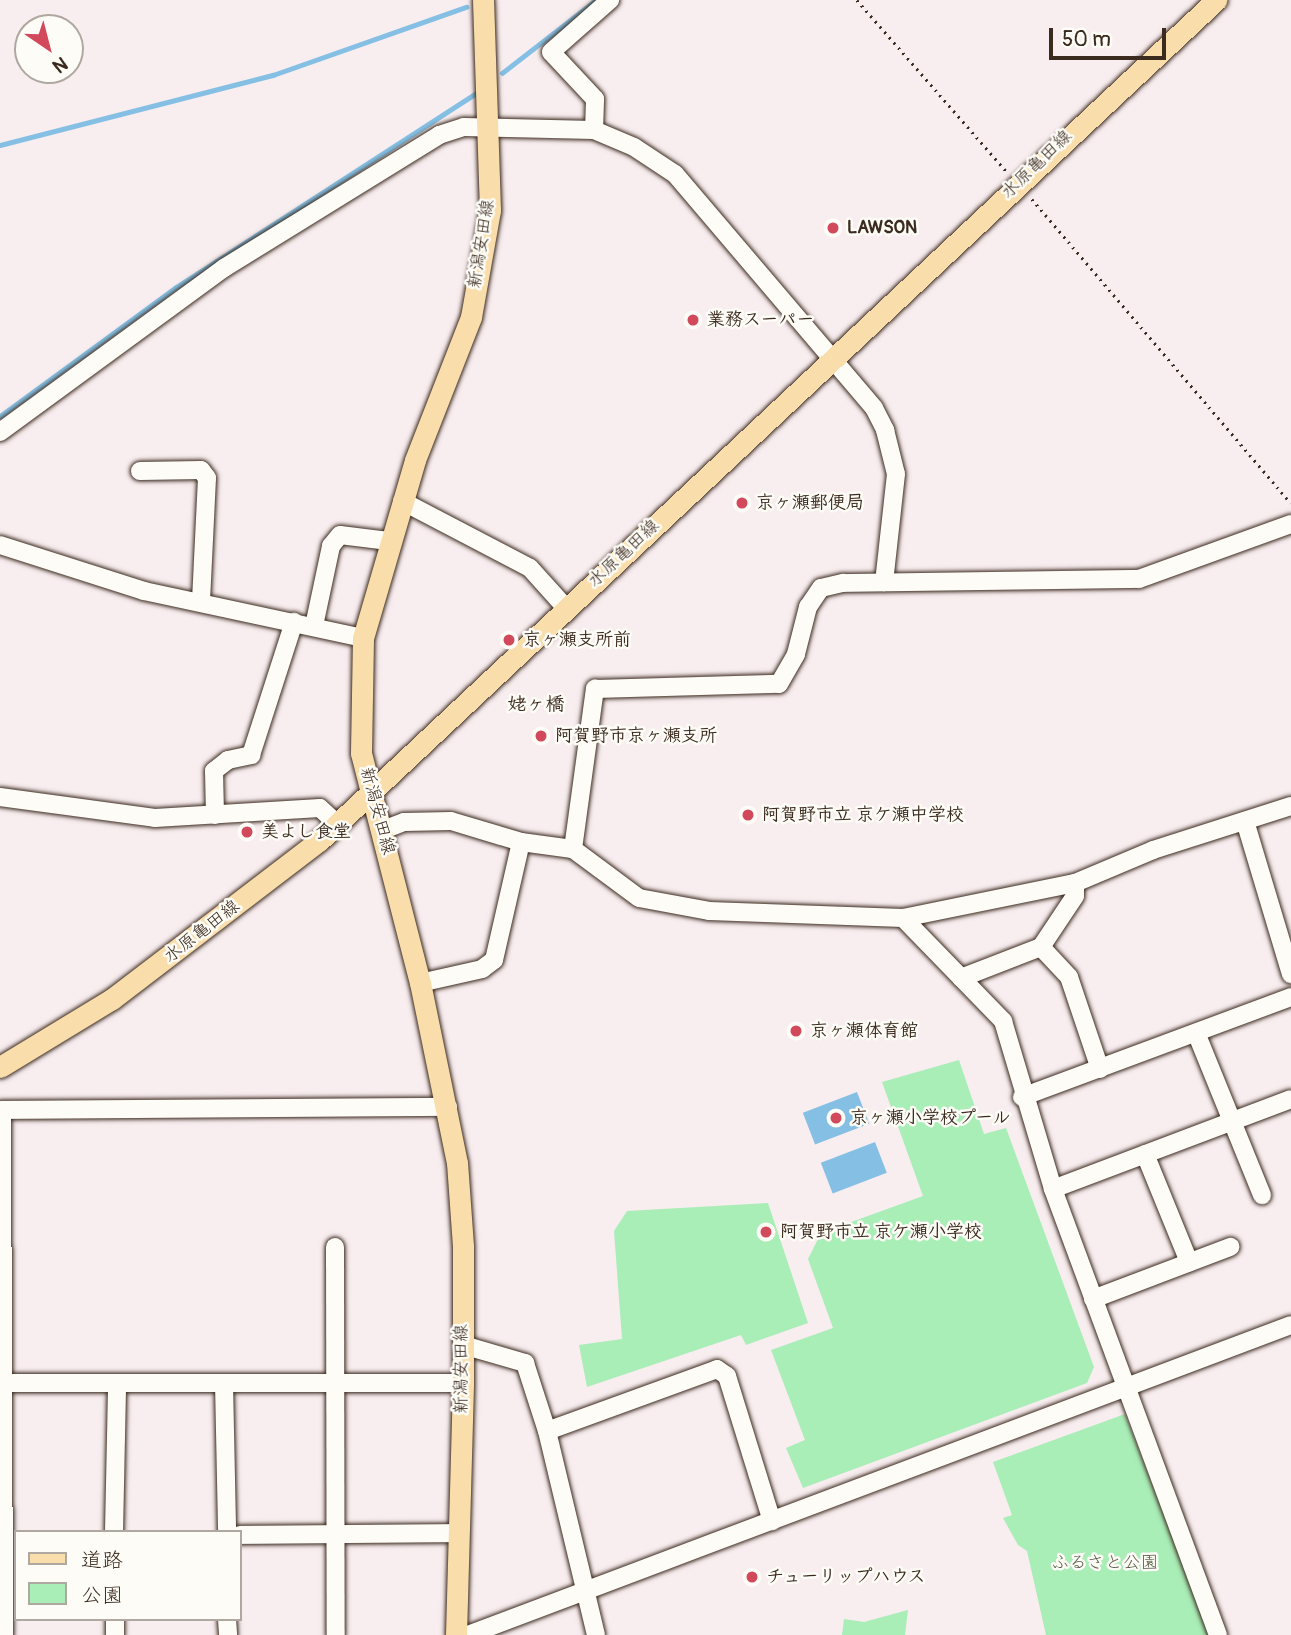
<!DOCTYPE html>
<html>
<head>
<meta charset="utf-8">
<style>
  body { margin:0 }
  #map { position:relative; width:1291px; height:1635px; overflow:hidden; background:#f8edef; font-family:Pangolin,"Klee One",sans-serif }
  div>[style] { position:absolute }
  .green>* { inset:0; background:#a9edb7 }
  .water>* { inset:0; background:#85c0e4; transform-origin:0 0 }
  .stream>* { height:4.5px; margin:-2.25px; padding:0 2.25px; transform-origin:2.25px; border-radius:2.25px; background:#85c0e4 }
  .path>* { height:2.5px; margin-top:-1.25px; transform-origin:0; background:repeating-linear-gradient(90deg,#3b2a1e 0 2px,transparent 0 7px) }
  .roads { filter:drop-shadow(0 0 2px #3b2a1e) drop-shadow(0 0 2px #3b2a1e) }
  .minor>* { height:18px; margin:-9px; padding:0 9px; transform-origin:9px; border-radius:9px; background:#fdfcf7 }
  .major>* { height:21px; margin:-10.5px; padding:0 10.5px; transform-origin:10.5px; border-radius:10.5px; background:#f9deab }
  .dots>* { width:19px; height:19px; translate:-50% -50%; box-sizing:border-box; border:4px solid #fdfcf7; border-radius:50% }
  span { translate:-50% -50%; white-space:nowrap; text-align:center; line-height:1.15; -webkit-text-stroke:5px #fdfcf7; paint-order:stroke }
  .street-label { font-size:18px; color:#3b2a1e }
  .poi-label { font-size:18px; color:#3b2a1e; font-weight:700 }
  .left { translate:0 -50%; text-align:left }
  .park-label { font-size:18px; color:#565b44 }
  .neighbourhood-label { font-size:19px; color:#3b2a1e; font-weight:700 }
  .legend { position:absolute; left:14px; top:1530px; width:228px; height:91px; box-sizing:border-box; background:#fdfcf7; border:2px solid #afa8a0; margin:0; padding:9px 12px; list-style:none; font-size:21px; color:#3b2a1e }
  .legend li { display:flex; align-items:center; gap:14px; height:35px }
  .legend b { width:35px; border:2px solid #afa8a0 }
  .north { position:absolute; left:14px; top:14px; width:70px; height:70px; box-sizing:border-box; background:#fdfcf7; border:2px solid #afa8a0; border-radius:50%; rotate:145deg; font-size:19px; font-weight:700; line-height:28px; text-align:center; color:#3b2a1e }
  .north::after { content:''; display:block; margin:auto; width:24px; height:32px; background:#d1495b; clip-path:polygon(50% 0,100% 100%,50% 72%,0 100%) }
  .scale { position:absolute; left:1049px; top:28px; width:117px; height:32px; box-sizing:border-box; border:4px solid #3b2a1e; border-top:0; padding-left:9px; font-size:21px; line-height:24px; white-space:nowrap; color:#3b2a1e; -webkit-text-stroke:5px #fdfcf7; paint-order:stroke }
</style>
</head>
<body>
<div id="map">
  <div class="green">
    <div style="clip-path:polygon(959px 1060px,984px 1134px,1006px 1128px,1094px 1367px,1087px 1383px,803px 1488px,786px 1448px,805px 1440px,771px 1350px,833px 1328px,808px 1259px,821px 1233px,923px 1196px,882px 1082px)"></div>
    <div style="clip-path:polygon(768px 1203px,808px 1323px,746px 1345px,741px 1335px,587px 1387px,579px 1345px,622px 1339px,614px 1231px,627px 1211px)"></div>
    <div style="clip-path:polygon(1125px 1414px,1210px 1635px,1046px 1635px,1027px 1551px,1018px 1545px,1003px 1518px,1012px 1515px,993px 1462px)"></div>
    <div style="clip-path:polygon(908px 1610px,905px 1635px,842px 1635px,844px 1619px,864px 1622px)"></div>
  </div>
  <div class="water">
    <div style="left:857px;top:1092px;width:34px;height:58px;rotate:69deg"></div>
    <div style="left:875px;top:1142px;width:33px;height:58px;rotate:69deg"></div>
  </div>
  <div class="stream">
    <div style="left:502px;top:73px;width:119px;rotate:-37.8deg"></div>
    <div style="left:0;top:145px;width:282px;rotate:-14.4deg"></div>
    <div style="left:273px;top:75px;width:205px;rotate:-19.4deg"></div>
    <div style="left:0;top:416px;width:217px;rotate:-36.2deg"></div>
    <div style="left:175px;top:288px;width:359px;rotate:-32.9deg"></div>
  </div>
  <div class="path">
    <div style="left:857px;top:0;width:227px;rotate:48.9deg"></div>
    <div style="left:1032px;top:199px;width:399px;rotate:49.6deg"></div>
  </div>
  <div class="roads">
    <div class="minor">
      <div style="left:594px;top:130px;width:31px;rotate:-88deg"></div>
      <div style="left:595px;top:99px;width:64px;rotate:-133.1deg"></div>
      <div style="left:551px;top:52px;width:79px;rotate:-41.4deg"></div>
      <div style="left:0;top:432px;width:278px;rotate:-36.2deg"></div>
      <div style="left:224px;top:268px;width:253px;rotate:-31.7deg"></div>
      <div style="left:439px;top:135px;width:26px;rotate:-18deg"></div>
      <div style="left:464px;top:127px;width:130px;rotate:1.3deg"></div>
      <div style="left:594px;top:130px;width:43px;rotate:23deg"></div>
      <div style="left:634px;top:147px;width:49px;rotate:33.4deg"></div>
      <div style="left:675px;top:174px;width:307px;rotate:49.6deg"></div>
      <div style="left:874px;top:408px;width:25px;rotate:63deg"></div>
      <div style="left:885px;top:430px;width:45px;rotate:76deg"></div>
      <div style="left:896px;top:474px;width:109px;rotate:96.3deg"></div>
      <div style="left:140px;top:471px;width:61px;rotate:-0.9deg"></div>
      <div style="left:201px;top:470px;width:10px;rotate:53deg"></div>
      <div style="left:207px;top:478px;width:123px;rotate:92.8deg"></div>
      <div style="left:402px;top:501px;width:144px;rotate:27.6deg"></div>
      <div style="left:530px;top:568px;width:54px;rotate:48deg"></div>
      <div style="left:0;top:545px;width:151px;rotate:17.7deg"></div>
      <div style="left:144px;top:591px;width:224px;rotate:12.1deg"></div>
      <div style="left:314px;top:626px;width:82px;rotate:-78deg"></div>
      <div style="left:331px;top:546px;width:14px;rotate:-51deg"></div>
      <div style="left:340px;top:535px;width:49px;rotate:7deg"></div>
      <div style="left:0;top:797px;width:156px;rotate:7.7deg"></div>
      <div style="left:155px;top:818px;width:165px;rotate:-3.5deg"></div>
      <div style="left:320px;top:808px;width:23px;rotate:43deg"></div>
      <div style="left:215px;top:815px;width:44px;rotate:-91.3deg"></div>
      <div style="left:214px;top:771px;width:18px;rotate:-38deg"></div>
      <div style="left:228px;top:760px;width:24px;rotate:-12deg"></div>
      <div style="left:251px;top:755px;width:140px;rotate:-72.1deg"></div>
      <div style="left:1245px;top:821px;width:160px;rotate:73.3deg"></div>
      <div style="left:383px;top:830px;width:22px;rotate:-21deg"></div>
      <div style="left:404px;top:822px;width:47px;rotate:-1.2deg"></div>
      <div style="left:451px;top:821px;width:73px;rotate:16.7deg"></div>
      <div style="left:521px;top:842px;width:52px;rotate:7.7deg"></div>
      <div style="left:573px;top:849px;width:82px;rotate:36.6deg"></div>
      <div style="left:639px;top:898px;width:71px;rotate:10.5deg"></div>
      <div style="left:709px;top:911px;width:194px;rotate:2.1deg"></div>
      <div style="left:903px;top:918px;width:176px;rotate:-11.5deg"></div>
      <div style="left:1075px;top:883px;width:85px;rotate:-22.9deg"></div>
      <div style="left:1153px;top:850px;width:145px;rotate:-17.7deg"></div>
      <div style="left:573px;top:849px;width:162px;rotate:-82.2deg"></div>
      <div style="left:595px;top:689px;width:184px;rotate:-1.6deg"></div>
      <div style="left:779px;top:684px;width:34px;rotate:-60deg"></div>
      <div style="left:796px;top:654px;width:49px;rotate:-75.7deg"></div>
      <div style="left:808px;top:607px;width:23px;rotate:-56deg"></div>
      <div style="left:821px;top:588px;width:23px;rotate:-13deg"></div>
      <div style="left:843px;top:583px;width:296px;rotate:-0.8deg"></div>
      <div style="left:1139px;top:579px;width:162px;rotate:-19.9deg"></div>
      <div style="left:903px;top:918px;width:144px;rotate:45.8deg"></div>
      <div style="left:1003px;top:1021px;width:175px;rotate:73.4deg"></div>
      <div style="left:1053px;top:1189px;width:476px;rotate:69.7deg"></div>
      <div style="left:1041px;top:947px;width:41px;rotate:47deg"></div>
      <div style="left:1069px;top:977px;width:97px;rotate:71.4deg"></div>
      <div style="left:961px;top:978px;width:86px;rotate:-21.2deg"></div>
      <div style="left:1041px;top:947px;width:61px;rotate:-56.3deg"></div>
      <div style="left:1075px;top:896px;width:13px;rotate:-90deg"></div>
      <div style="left:420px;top:983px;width:64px;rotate:-12.7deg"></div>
      <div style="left:482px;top:969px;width:15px;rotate:-37deg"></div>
      <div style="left:494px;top:960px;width:121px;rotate:-77.1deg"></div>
      <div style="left:1197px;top:1035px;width:173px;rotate:67.9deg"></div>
      <div style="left:1022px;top:1097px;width:287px;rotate:-20.4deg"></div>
      <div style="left:1145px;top:1154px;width:117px;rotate:67.8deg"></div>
      <div style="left:1053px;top:1189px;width:254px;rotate:-20.7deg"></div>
      <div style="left:335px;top:1247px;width:388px;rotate:89.9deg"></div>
      <div style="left:1093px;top:1299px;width:147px;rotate:-20.8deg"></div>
      <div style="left:463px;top:1345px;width:65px;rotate:16.2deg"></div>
      <div style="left:525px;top:1363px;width:71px;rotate:72.1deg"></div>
      <div style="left:547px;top:1431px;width:210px;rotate:76.5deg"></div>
      <div style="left:3px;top:1383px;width:460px"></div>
      <div style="left:224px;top:1383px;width:149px;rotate:88.8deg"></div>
      <div style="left:547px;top:1431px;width:181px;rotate:-20deg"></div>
      <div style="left:717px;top:1369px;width:12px;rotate:35deg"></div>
      <div style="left:727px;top:1376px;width:152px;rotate:72.8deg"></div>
      <div style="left:114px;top:1532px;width:149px;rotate:-88.8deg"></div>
      <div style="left:240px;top:1535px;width:218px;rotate:-0.5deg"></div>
      <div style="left:115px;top:1619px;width:16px;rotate:90deg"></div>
      <div style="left:227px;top:1619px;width:16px;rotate:86deg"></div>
      <div style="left:4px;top:1635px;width:525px;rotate:-90.22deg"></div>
      <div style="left:2px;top:1110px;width:446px;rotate:-0.4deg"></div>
      <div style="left:468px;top:1635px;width:879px;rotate:-20.64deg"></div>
    </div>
    <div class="major">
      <div style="left:0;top:1067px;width:131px;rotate:-31.3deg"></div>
      <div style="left:112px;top:999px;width:260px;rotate:-37.4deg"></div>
      <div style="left:319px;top:841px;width:1230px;rotate:-43.15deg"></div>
      <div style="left:456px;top:1635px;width:252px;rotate:-88.4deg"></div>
      <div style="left:463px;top:1383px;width:137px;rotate:-90deg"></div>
      <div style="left:463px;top:1246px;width:83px;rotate:-94.1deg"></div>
      <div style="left:457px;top:1163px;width:184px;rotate:-101.6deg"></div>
      <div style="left:420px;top:983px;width:237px;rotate:-104.4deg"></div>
      <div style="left:361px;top:753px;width:115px;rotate:-89deg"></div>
      <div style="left:363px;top:638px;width:185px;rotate:-73.7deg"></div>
      <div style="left:415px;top:460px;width:154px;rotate:-68.6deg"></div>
      <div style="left:471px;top:317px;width:109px;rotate:-79.9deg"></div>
      <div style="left:490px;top:210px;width:210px;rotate:-91.9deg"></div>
    </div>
  </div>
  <div class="dots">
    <div style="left:833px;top:228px;background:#d1495b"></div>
    <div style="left:693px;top:320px;background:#d1495b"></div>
    <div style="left:742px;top:503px;background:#d1495b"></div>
    <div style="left:509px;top:640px;background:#d1495b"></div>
    <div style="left:541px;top:736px;background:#d1495b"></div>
    <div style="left:748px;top:815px;background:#d1495b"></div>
    <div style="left:247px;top:832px;background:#d1495b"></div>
    <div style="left:796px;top:1031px;background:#d1495b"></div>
    <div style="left:836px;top:1118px;background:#d1495b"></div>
    <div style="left:766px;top:1232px;background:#d1495b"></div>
    <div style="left:752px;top:1577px;background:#d1495b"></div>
  </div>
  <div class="street-label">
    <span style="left:1037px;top:165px;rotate:-44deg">水原亀田線</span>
    <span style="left:482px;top:244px;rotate:-81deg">新潟安田線</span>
    <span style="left:624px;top:554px;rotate:-43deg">水原亀田線</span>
    <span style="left:377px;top:811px;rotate:75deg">新潟安田線</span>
    <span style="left:202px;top:932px;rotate:-38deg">水原亀田線</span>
    <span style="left:462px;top:1369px;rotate:-90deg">新潟安田線</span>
  </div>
  <div class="poi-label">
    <span class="left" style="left:847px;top:228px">LAWSON</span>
    <span class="left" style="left:707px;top:320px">業務スーパー</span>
    <span class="left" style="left:756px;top:503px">京ヶ瀬郵便局</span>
    <span class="left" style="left:523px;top:640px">京ヶ瀬支所前</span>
    <span class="left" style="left:555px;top:736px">阿賀野市京ヶ瀬支所</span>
    <span class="left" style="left:762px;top:815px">阿賀野市立 京ケ瀬中学校</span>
    <span class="left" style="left:261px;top:832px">美よし食堂</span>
    <span class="left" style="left:810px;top:1031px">京ヶ瀬体育館</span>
    <span class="left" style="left:850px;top:1118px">京ヶ瀬小学校プール</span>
    <span class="left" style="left:780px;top:1232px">阿賀野市立 京ケ瀬小学校</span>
    <span class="left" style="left:766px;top:1577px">チューリップハウス</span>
  </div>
  <div class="park-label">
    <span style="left:1105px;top:1563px">ふるさと公園</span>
  </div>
  <div class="neighbourhood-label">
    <span style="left:536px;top:705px">姥ヶ橋</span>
  </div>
  <ul class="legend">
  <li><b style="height:9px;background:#f9deab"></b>道路</li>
  <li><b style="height:19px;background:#a9edb7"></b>公園</li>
  </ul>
  <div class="north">N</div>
  <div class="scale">50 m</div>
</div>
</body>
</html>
